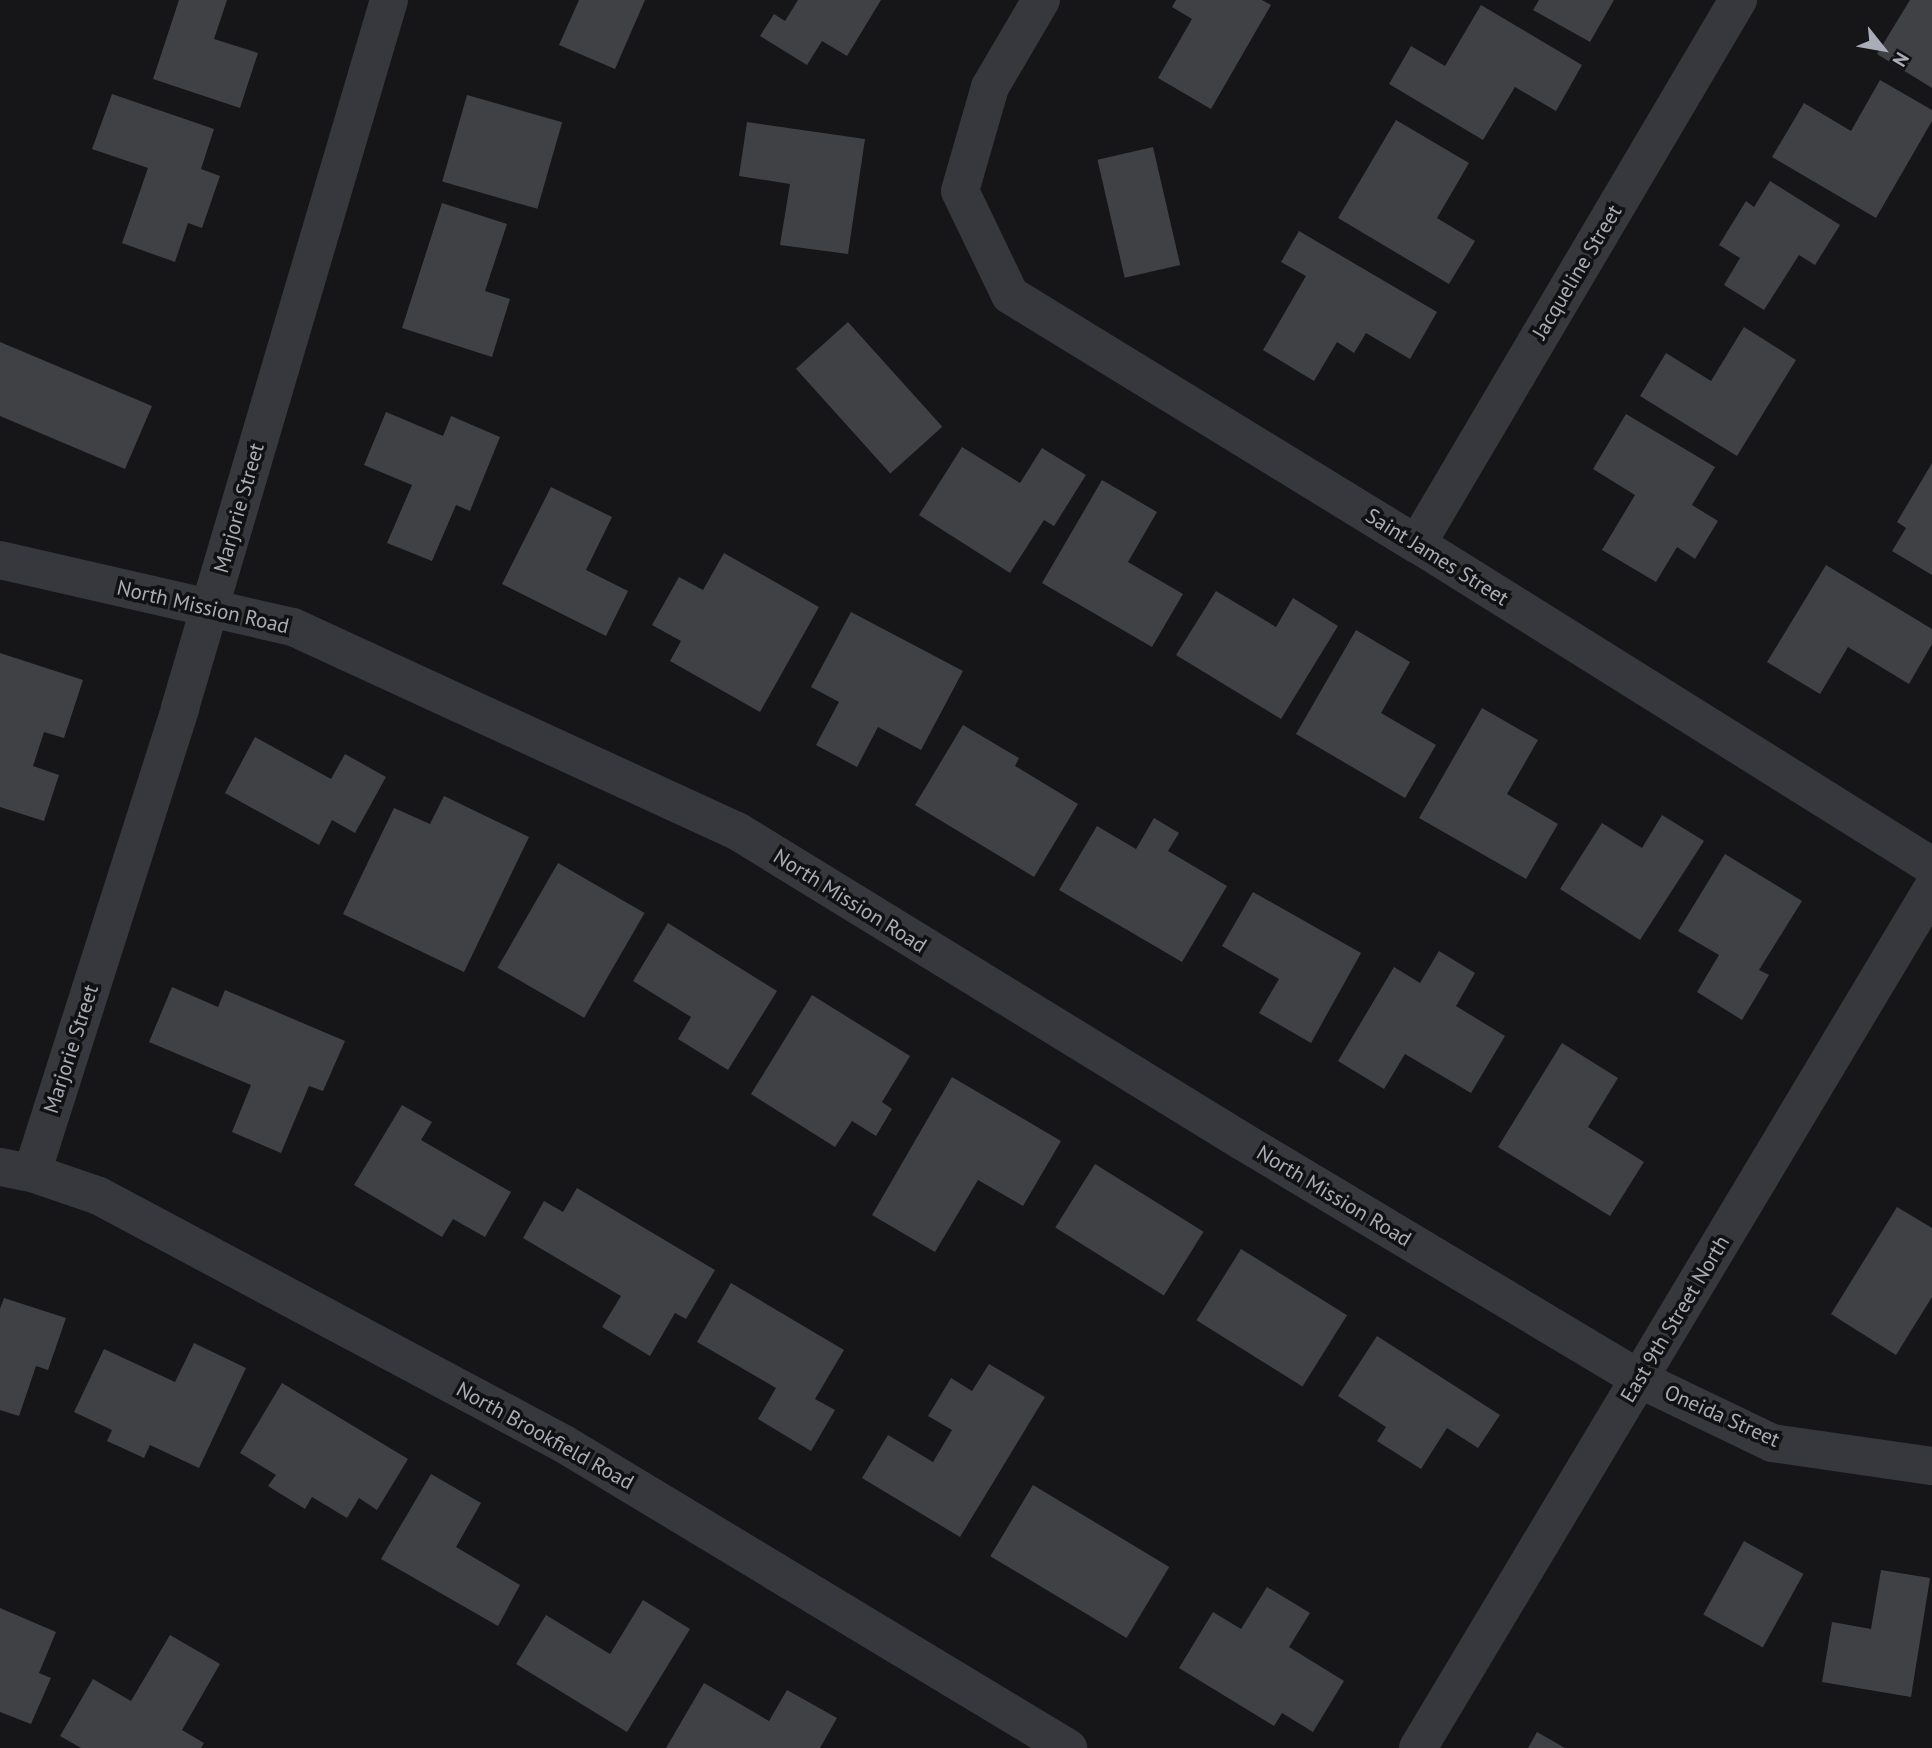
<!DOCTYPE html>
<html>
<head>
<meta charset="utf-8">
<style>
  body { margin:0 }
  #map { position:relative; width:1932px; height:1748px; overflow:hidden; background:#161618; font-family:"PT Sans",sans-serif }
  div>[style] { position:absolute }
  .building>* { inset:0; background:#404145; transform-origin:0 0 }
  .minor>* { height:38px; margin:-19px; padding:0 19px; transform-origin:19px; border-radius:19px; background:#37383d }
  span { translate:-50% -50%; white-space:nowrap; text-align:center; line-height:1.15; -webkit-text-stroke:7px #111113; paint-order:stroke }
  .street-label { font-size:21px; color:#a8adb8 }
  .north { position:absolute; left:1848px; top:14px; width:70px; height:70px; -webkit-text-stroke:5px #111113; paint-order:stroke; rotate:121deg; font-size:19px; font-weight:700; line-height:28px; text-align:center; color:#a8adb8 }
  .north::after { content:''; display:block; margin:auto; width:24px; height:32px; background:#a8adb8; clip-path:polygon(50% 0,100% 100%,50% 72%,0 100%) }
</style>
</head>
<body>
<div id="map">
  <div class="building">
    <div style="clip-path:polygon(179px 0,227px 0,214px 39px,258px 53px,240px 108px,153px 79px)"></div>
    <div style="clip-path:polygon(579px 0,645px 0,615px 69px,559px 45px)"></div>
    <div style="clip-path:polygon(798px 0,881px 0,847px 56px,822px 41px,807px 65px,760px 36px,774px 14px,785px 21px)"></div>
    <div style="clip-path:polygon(1176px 0,1262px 0,1271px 5px,1211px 109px,1158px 78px,1192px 19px,1172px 7px)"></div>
    <div style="clip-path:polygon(1539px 0,1614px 0,1590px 42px,1533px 10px)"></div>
    <div style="clip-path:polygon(1910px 0,1932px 0,1932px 88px,1877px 54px)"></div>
    <div style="clip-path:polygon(1481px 5px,1582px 65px,1556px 111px,1515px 87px,1483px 140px,1389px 84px,1411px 46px,1445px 66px)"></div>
    <div style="clip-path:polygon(1880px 80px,1932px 110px,1932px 121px,1876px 218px,1772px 157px,1804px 103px,1851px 131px)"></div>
    <div style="clip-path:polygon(112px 94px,214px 129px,201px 169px,220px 176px,202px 228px,188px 223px,175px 262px,122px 243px,148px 168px,92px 149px)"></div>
    <div style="left:467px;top:95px;width:99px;height:90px;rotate:16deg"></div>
    <div style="clip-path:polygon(1396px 120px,1469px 163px,1437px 218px,1475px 241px,1449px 284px,1338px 218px)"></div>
    <div style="clip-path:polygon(747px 122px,865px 139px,848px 254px,780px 245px,790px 184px,739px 176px)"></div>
    <div style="left:1153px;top:147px;width:121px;height:57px;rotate:77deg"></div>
    <div style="clip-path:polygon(1770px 181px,1840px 225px,1815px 265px,1799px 255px,1764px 310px,1724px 285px,1740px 258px,1719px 245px,1746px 201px,1754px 207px)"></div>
    <div style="clip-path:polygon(442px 203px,507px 224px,485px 291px,510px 299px,492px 357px,402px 328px)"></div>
    <div style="clip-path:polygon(1299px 231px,1437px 312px,1410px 359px,1366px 333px,1354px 353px,1337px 342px,1314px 381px,1263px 350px,1306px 276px,1281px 262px)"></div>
    <div style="left:848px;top:322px;width:141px;height:70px;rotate:48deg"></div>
    <div style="clip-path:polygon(1744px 327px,1796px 360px,1737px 456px,1640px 396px,1666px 353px,1711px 381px)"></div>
    <div style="clip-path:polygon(0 342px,152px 406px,125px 469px,0 416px)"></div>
    <div style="clip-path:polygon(386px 412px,443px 436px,451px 416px,500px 437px,470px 511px,456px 505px,432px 561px,387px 543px,412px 485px,364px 465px)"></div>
    <div style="clip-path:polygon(1626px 414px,1715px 467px,1692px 505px,1718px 521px,1695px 559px,1677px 547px,1656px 582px,1602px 550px,1635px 495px,1593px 469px)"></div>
    <div style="clip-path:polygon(962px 447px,1020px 483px,1042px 448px,1086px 475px,1054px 526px,1044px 520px,1010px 573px,919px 515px)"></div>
    <div style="clip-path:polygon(1932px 463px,1932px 575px,1892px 551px,1906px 528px,1897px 522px)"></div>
    <div style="clip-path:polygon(1102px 480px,1157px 512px,1128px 562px,1183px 594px,1152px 647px,1042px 583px)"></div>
    <div style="clip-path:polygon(551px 487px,612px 517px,586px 570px,628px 591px,606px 636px,502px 584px)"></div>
    <div style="clip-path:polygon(724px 553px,819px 607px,760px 712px,670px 661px,681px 641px,652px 625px,679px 577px,703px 590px)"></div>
    <div style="clip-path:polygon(1826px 565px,1932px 629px,1932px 644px,1909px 684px,1848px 647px,1820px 694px,1767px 662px)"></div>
    <div style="clip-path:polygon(1216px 591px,1276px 627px,1293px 598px,1338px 626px,1281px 719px,1176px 655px)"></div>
    <div style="clip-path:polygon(851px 612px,963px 671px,921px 750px,878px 727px,857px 767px,816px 745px,839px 702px,811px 687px)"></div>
    <div style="clip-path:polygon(1356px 630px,1410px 662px,1381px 713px,1436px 745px,1405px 798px,1296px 734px)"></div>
    <div style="clip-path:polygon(0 653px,83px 680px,64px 738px,44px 732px,33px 766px,59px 775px,44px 821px,0 807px)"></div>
    <div style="clip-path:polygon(1482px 708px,1538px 740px,1507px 794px,1558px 824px,1526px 879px,1419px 818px)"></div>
    <div style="clip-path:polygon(963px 725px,1019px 758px,1015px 766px,1078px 804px,1034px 877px,915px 805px)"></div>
    <div style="clip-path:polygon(255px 737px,331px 779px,345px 754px,386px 777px,355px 833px,332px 820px,319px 845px,225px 793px)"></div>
    <div style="clip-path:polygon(444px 796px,529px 837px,464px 972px,343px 914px,394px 808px,430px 824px)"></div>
    <div style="clip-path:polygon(1662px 815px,1704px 841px,1640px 940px,1560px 889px,1602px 823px,1642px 848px)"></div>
    <div style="clip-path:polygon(1154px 818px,1179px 833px,1168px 851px,1227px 886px,1182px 962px,1059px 890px,1097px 826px,1136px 849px)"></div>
    <div style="clip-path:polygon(1725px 854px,1802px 901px,1759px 970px,1769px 975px,1742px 1020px,1697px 992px,1719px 955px,1678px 931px)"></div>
    <div style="left:558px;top:863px;width:100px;height:121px;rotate:30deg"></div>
    <div style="clip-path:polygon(1253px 892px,1361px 953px,1311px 1043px,1259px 1013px,1279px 979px,1222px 946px)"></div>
    <div style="clip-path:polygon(668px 923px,777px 991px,728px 1070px,678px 1039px,691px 1017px,633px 981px)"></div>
    <div style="clip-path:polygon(1439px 951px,1475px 973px,1456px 1006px,1505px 1036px,1471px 1093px,1405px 1054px,1384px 1089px,1338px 1061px,1394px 967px,1420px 983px)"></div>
    <div style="clip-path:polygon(172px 987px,218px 1007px,225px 990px,345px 1041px,323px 1091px,309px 1086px,281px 1153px,232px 1132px,251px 1085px,149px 1042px)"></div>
    <div style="clip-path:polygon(812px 995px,910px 1056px,882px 1102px,892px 1109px,876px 1136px,852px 1121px,835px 1147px,751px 1094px)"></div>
    <div style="clip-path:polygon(1562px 1043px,1618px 1078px,1588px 1127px,1644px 1162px,1610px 1216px,1498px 1147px)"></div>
    <div style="clip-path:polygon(952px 1077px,1061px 1141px,1023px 1206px,978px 1180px,935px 1252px,872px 1215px)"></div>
    <div style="clip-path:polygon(402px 1105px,432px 1122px,421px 1140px,511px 1192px,485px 1237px,453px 1219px,442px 1237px,354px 1185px)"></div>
    <div style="left:1095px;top:1164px;width:128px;height:75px;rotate:32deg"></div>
    <div style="clip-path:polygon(577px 1188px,715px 1270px,686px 1319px,675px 1313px,650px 1356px,602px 1327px,621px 1296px,523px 1238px,544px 1201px,563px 1212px)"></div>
    <div style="clip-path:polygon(1897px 1207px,1932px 1228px,1932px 1297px,1896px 1355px,1831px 1314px)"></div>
    <div style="left:1241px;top:1249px;width:125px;height:84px;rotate:32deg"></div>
    <div style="clip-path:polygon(731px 1283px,844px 1350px,815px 1399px,835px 1410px,811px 1451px,758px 1419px,776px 1388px,697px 1342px)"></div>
    <div style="clip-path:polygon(4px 1298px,66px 1318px,48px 1370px,36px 1366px,19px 1416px,0 1410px,0 1309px)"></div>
    <div style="clip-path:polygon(1377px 1336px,1500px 1415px,1478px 1448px,1447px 1428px,1421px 1469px,1377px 1441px,1386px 1427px,1338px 1396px)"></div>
    <div style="clip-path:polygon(194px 1343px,246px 1368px,199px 1468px,150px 1445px,144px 1458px,107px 1441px,112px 1430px,74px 1412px,104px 1349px,175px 1382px)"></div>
    <div style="clip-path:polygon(989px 1364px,1045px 1397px,960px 1537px,862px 1478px,888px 1435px,933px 1462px,952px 1430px,928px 1416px,951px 1378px,972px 1391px)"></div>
    <div style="clip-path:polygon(282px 1383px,408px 1459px,377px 1510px,359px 1498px,347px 1518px,312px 1497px,305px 1509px,268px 1486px,276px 1475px,240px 1453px)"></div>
    <div style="clip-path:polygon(431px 1474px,481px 1503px,456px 1547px,520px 1585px,498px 1626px,381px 1559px)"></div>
    <div style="left:1033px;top:1485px;width:159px;height:83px;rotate:31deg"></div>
    <div style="left:1744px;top:1541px;width:68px;height:84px;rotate:29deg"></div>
    <div style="clip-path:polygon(1881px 1570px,1930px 1578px,1911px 1697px,1822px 1682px,1832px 1622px,1871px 1629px)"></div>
    <div style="clip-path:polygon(1267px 1587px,1310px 1613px,1289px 1647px,1344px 1681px,1313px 1732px,1282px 1713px,1274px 1726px,1179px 1668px,1213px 1612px,1241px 1629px)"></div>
    <div style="clip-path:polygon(643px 1600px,690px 1629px,627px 1732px,516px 1664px,546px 1615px,610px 1654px)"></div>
    <div style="clip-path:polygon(0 1608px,56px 1632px,39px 1673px,51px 1678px,31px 1724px,0 1712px)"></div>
    <div style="clip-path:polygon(170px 1635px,220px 1664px,182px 1730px,204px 1743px,201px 1748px,81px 1748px,60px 1736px,93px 1679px,131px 1701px)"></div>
    <div style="clip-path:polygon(704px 1683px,769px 1721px,787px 1690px,837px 1718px,820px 1748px,666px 1748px)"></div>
    <div style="clip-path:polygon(1537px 1732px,1565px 1748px,1528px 1748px)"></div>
  </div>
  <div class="minor">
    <div style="left:1041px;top:0;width:101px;rotate:120.4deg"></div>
    <div style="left:990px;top:87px;width:108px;rotate:106.1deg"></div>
    <div style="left:960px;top:191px;width:115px;rotate:64.3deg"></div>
    <div style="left:1010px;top:295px;width:477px;rotate:31.5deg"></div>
    <div style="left:1417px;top:544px;width:607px;rotate:32.02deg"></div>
    <div style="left:1417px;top:544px;width:632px;rotate:-59.46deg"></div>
    <div style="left:0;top:560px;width:301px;rotate:12.9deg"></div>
    <div style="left:293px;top:627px;width:489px;rotate:24.7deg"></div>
    <div style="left:737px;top:831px;width:593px;rotate:31.54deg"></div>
    <div style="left:1242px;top:1141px;width:463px;rotate:30.9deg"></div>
    <div style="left:1639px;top:1379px;width:148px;rotate:25.7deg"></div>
    <div style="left:1772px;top:1443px;width:162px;rotate:8.2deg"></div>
    <div style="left:0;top:1167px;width:33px;rotate:11deg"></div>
    <div style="left:32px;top:1173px;width:71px;rotate:18.9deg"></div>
    <div style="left:99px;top:1196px;width:527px;rotate:28.07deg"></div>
    <div style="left:564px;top:1444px;width:589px;rotate:31.1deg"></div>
    <div style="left:32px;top:1173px;width:488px;rotate:-72.3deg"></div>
    <div style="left:180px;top:708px;width:738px;rotate:-73.55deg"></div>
    <div style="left:1418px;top:1748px;width:1001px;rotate:-59.1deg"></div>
  </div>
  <div class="street-label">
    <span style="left:1577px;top:272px;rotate:-59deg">Jacqueline Street</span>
    <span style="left:239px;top:508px;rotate:-74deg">Marjorie Street</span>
    <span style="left:1437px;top:557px;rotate:32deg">Saint James Street</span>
    <span style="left:203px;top:607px;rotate:13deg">North Mission Road</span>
    <span style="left:850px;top:901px;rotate:32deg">North Mission Road</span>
    <span style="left:71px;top:1049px;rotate:-72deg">Marjorie Street</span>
    <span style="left:1334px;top:1196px;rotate:31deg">North Mission Road</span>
    <span style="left:1675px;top:1319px;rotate:-59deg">East 9th Street North</span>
    <span style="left:1722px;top:1416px;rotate:24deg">Oneida Street</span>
    <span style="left:545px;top:1436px;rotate:29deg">North Brookfield Road</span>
  </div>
  <div class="north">N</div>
</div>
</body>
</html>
